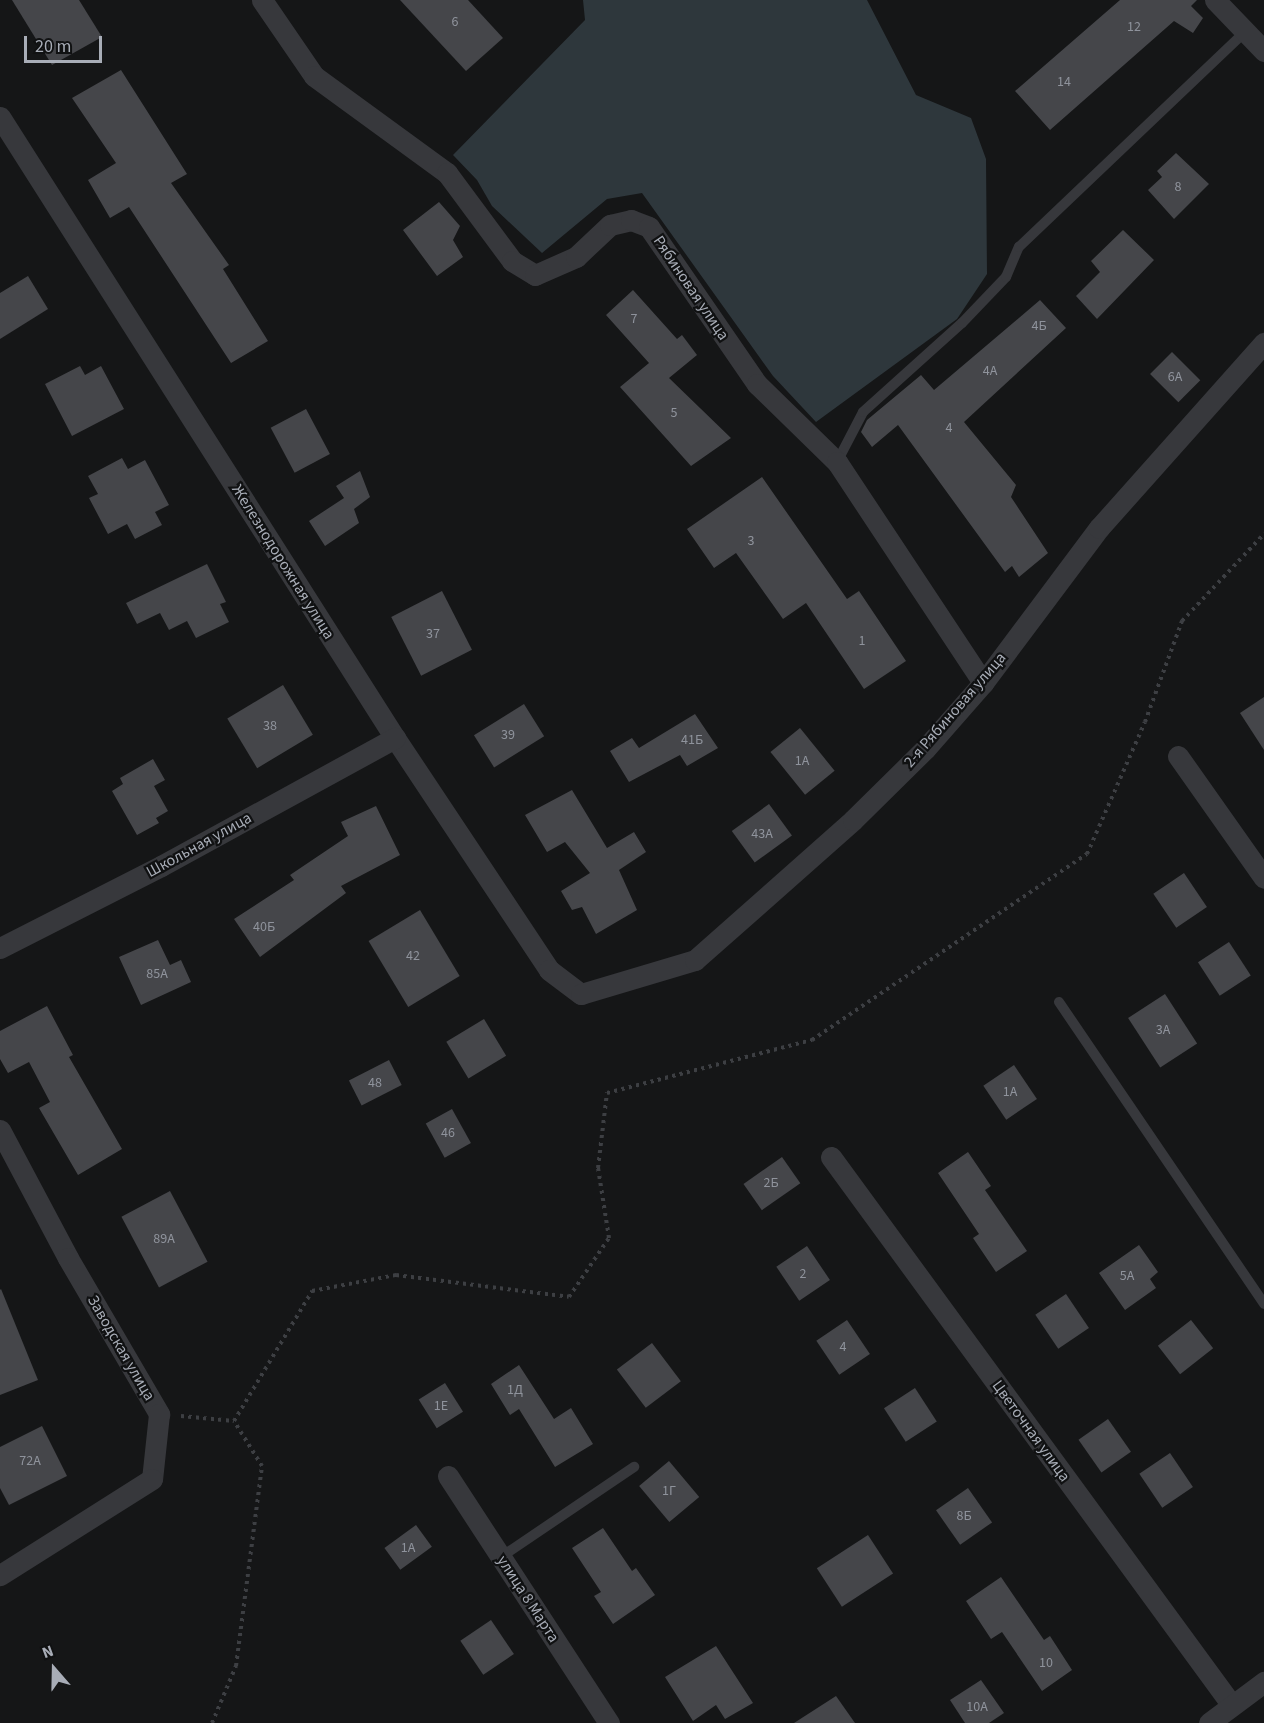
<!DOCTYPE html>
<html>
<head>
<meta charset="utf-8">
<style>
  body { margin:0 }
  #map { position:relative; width:1264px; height:1723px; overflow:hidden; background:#151617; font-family:"Source Sans 3",sans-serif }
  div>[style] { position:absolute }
  .water>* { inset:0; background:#2e373c }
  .building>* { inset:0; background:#45464a; transform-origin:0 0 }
  .path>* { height:4px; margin-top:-2px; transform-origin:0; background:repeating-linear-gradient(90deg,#3d3f43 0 3px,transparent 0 7.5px) }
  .lane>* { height:10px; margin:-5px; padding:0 5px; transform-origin:5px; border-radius:5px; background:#37383c }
  .street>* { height:21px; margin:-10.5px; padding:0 10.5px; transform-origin:10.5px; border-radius:10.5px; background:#37383c }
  span { translate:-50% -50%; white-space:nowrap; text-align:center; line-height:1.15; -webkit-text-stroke:4.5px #101112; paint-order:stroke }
  .number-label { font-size:14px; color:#8f939c }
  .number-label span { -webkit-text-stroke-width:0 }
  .street-label { font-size:16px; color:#a8adb7 }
  .north { position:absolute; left:24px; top:1639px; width:60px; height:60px; -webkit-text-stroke:4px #101112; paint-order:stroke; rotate:340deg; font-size:16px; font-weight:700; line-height:24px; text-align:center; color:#a8adb7 }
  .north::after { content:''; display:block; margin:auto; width:21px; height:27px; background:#a8adb7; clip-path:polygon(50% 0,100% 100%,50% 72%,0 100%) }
  .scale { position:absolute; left:24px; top:36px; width:78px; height:27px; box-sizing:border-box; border:3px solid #a8adb7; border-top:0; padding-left:8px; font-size:18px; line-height:21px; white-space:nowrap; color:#a8adb7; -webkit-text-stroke:4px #101112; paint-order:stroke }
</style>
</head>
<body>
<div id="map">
  <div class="water">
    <div style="clip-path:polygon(583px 0,867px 0,916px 95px,971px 118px,986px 159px,987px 274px,957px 319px,816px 422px,773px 376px,642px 193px,607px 199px,542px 253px,492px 206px,477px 180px,453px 155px,585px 20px)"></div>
  </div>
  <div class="building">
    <div style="clip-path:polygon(12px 0,79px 0,102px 37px,52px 65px)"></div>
    <div style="clip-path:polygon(400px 0,468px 0,503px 38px,466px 71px)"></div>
    <div style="clip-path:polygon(1120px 0,1197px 0,1191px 6px,1203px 18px,1193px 33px,1174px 21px,1050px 130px,1015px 91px)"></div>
    <div style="clip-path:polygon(121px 70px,187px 174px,171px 183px,229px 265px,223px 269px,268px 341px,231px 363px,129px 207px,110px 218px,88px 180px,116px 163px,72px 98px)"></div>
    <div style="clip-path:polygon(1176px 153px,1209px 184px,1174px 219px,1148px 190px,1162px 177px,1157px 171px)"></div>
    <div style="clip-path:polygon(439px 202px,460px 226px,453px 240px,463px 257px,437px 276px,403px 230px)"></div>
    <div style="clip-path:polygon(1123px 230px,1154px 260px,1097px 319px,1076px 296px,1100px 272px,1091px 261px)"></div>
    <div style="clip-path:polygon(28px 276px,48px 309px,0 339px,0 293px)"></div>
    <div style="clip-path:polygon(633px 290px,677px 339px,682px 335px,697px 355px,669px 378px,731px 438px,691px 466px,620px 387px,649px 363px,606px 315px)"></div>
    <div style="clip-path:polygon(1040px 300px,1066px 328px,964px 422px,1016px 485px,1011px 497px,1048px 553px,1019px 577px,1012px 566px,1005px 572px,898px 425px,872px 447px,861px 432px,867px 420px,921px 375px,934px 390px)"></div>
    <div style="left:1172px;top:352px;width:40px;height:31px;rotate:45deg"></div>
    <div style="clip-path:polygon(80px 366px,85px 375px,101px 366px,124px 409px,72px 436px,45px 384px)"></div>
    <div style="left:306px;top:409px;width:51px;height:40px;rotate:62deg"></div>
    <div style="clip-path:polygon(122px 458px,128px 469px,145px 460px,169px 505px,155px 512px,162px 525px,135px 539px,127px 524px,108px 534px,89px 498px,98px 494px,88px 476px)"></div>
    <div style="clip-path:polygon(360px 471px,370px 497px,354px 509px,359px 523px,325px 546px,309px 521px,344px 498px,336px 486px)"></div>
    <div style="clip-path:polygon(762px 477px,847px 599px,859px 591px,906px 661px,864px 689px,806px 603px,783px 619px,736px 553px,714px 568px,687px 529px)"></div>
    <div style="clip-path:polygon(207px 564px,226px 602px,220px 604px,229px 622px,196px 638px,187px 621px,169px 630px,160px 613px,137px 624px,126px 603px)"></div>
    <div style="left:442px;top:591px;width:66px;height:57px;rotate:63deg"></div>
    <div style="left:283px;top:685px;width:58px;height:65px;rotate:59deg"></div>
    <div style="clip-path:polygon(1264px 697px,1264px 750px,1240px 713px)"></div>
    <div style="left:524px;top:704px;width:38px;height:59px;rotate:58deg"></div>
    <div style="clip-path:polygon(695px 714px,718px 748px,687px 766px,680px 755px,629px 782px,610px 751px,632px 738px,639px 748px)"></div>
    <div style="left:800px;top:728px;width:55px;height:38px;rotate:51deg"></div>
    <div style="clip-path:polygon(153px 759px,165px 780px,154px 786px,168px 811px,156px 818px,159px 823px,137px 835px,112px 791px,123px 784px,120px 778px)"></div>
    <div style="clip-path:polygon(572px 790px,607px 848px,634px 832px,646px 852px,619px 870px,637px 910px,596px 934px,582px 907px,572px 910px,561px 891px,590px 873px,565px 842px,547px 852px,525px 815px)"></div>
    <div style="left:769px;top:804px;width:39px;height:46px;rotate:54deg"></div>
    <div style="clip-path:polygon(376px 806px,400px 855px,341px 886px,346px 893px,260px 957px,234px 919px,294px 880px,290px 875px,348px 836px,341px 822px)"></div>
    <div style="left:1184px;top:873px;width:41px;height:37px;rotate:56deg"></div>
    <div style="left:420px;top:910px;width:77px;height:60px;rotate:59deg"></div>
    <div style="clip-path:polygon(158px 940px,170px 965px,181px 960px,191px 982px,141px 1005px,119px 957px)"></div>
    <div style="left:1229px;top:942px;width:40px;height:37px;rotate:57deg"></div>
    <div style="left:1165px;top:994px;width:59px;height:44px;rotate:57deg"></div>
    <div style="clip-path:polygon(47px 1006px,73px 1055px,69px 1057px,122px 1149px,78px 1175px,39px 1108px,50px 1102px,29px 1062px,8px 1073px,0 1059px,0 1031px)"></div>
    <div style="left:484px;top:1019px;width:43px;height:44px;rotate:59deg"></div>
    <div style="left:389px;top:1060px;width:28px;height:45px;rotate:63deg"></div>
    <div style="left:1014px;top:1065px;width:41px;height:37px;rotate:56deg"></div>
    <div style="left:452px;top:1109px;width:39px;height:30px;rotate:61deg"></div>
    <div style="clip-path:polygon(968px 1152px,991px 1186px,985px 1190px,1027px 1251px,996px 1272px,973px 1238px,979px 1234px,938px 1173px)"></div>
    <div style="left:782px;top:1157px;width:32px;height:47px;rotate:55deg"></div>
    <div style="left:170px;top:1191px;width:80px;height:55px;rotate:62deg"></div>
    <div style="clip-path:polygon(1139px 1245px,1158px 1272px,1150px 1279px,1156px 1288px,1125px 1310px,1099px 1273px)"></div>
    <div style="left:807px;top:1246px;width:41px;height:37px;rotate:56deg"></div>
    <div style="clip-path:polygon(1px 1289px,38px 1380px,0 1395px,0 1290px)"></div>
    <div style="left:1066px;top:1294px;width:41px;height:37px;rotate:56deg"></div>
    <div style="left:847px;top:1320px;width:41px;height:37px;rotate:56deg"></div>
    <div style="left:1191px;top:1320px;width:36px;height:42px;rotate:52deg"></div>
    <div style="left:652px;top:1343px;width:48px;height:44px;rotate:53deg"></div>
    <div style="clip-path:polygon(519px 1365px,554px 1419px,571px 1408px,593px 1444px,555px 1467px,519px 1409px,510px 1415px,491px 1384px)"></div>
    <div style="left:445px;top:1383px;width:34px;height:31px;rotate:58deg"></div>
    <div style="left:915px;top:1388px;width:40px;height:37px;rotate:57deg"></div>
    <div style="left:1108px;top:1419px;width:40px;height:36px;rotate:55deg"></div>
    <div style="clip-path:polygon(42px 1426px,67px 1476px,9px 1505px,0 1488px,0 1447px)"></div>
    <div style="left:1170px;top:1453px;width:41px;height:37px;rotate:56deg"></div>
    <div style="left:669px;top:1461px;width:47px;height:39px;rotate:50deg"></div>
    <div style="left:968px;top:1488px;width:42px;height:39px;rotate:55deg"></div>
    <div style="left:416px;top:1525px;width:27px;height:39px;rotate:54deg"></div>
    <div style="clip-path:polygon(603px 1528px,632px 1571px,636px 1568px,655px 1595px,613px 1624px,594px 1596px,601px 1592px,572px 1548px)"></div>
    <div style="left:868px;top:1535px;width:46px;height:61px;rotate:57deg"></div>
    <div style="clip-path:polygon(1001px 1577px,1044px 1640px,1050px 1636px,1072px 1670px,1042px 1691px,1002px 1632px,991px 1639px,966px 1601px)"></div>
    <div style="left:491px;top:1620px;width:41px;height:37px;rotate:56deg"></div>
    <div style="clip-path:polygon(716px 1646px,753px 1703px,725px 1719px,716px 1705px,693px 1721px,665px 1677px)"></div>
    <div style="clip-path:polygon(981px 1680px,1004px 1713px,989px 1723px,965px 1723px,950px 1700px)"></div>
    <div style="clip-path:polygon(836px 1696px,855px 1723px,794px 1723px)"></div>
  </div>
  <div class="path">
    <div style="left:181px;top:1416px;width:53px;rotate:5.4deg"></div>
    <div style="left:234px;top:1421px;width:152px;rotate:-59deg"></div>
    <div style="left:312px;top:1291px;width:86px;rotate:-10.8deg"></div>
    <div style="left:396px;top:1275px;width:174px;rotate:7.2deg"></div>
    <div style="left:569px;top:1297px;width:71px;rotate:-55.9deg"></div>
    <div style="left:609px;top:1238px;width:71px;rotate:-98.9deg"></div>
    <div style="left:598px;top:1168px;width:76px;rotate:-83.2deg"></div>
    <div style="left:607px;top:1093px;width:212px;rotate:-14.5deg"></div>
    <div style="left:812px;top:1040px;width:332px;rotate:-34.1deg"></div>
    <div style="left:1087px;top:854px;width:144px;rotate:-66.3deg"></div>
    <div style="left:1145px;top:722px;width:108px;rotate:-69.9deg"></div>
    <div style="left:1182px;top:621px;width:120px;rotate:-46.7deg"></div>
    <div style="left:212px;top:1723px;width:62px;rotate:-67.2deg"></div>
    <div style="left:236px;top:1666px;width:202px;rotate:-82.6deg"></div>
    <div style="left:262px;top:1466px;width:53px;rotate:-121.9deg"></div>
  </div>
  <div class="lane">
    <div style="left:837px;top:462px;width:56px;rotate:-62.5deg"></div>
    <div style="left:863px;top:412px;width:133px;rotate:-42deg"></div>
    <div style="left:962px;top:323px;width:64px;rotate:-46.3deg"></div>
    <div style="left:1006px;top:277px;width:33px;rotate:-67deg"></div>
    <div style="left:1019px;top:247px;width:312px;rotate:-43.6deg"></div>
    <div style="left:1059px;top:1002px;width:365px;rotate:55.8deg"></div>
    <div style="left:501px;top:1557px;width:161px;rotate:-34.1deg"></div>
  </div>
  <div class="street">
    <div style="left:262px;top:0;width:92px;rotate:55.6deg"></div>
    <div style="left:314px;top:76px;width:165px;rotate:36.1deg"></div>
    <div style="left:447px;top:173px;width:109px;rotate:53.5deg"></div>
    <div style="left:512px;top:261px;width:27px;rotate:31deg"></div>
    <div style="left:535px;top:275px;width:45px;rotate:-23.7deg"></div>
    <div style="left:576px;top:257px;width:47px;rotate:-43.3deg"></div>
    <div style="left:610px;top:225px;width:22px;rotate:-13deg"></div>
    <div style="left:631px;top:220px;width:19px;rotate:21deg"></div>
    <div style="left:649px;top:227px;width:191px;rotate:55.5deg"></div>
    <div style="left:757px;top:384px;width:112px;rotate:44.3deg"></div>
    <div style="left:837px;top:462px;width:265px;rotate:56.5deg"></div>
    <div style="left:1215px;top:0;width:71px;rotate:46.1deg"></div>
    <div style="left:0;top:117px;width:736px;rotate:57.54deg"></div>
    <div style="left:395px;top:738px;width:278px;rotate:56.4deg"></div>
    <div style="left:549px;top:970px;width:40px;rotate:37deg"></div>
    <div style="left:581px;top:994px;width:119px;rotate:-16.6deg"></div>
    <div style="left:695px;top:960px;width:211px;rotate:-41.5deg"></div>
    <div style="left:853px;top:820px;width:101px;rotate:-44.6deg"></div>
    <div style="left:925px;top:749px;width:88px;rotate:-48.7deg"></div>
    <div style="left:983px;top:683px;width:194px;rotate:-53.2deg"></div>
    <div style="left:1099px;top:528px;width:248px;rotate:-48.3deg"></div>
    <div style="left:1178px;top:756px;width:149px;rotate:54.8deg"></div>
    <div style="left:0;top:948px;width:181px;rotate:-27deg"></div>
    <div style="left:161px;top:866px;width:267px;rotate:-28.7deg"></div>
    <div style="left:0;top:1130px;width:145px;rotate:62deg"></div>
    <div style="left:68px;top:1258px;width:181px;rotate:59.7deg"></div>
    <div style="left:159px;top:1414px;width:65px;rotate:96.1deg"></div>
    <div style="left:152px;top:1479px;width:180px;rotate:147.7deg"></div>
    <div style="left:831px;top:1157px;width:678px;rotate:53.82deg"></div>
    <div style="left:448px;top:1476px;width:295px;rotate:56.9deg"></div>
    <div style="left:1209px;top:1723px;width:69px;rotate:-36.7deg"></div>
  </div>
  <div class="number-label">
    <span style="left:455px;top:22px">6</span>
    <span style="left:1134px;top:27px">12</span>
    <span style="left:1064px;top:82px">14</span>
    <span style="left:1178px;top:187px">8</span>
    <span style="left:634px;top:319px">7</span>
    <span style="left:1039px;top:326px">4Б</span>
    <span style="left:990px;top:371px">4А</span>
    <span style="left:1175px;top:377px">6А</span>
    <span style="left:674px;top:413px">5</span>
    <span style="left:949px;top:428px">4</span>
    <span style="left:751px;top:541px">3</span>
    <span style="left:433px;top:634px">37</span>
    <span style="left:862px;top:641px">1</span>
    <span style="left:270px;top:726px">38</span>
    <span style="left:508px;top:735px">39</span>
    <span style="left:692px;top:740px">41Б</span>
    <span style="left:802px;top:761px">1А</span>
    <span style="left:762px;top:834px">43А</span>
    <span style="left:264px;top:927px">40Б</span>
    <span style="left:413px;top:956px">42</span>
    <span style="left:157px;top:974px">85А</span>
    <span style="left:1163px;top:1030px">3А</span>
    <span style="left:375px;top:1083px">48</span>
    <span style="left:1010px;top:1092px">1А</span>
    <span style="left:448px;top:1133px">46</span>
    <span style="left:771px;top:1183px">2Б</span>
    <span style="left:164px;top:1239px">89А</span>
    <span style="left:803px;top:1274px">2</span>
    <span style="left:1127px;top:1276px">5А</span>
    <span style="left:843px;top:1347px">4</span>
    <span style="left:515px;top:1390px">1Д</span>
    <span style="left:441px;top:1406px">1Е</span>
    <span style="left:30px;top:1461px">72А</span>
    <span style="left:669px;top:1491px">1Г</span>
    <span style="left:964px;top:1516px">8Б</span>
    <span style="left:408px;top:1548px">1А</span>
    <span style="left:1046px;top:1663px">10</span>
    <span style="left:977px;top:1707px">10А</span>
  </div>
  <div class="street-label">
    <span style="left:691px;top:288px;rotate:56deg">Рябиновая улица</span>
    <span style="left:283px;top:562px;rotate:58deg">Железнодорожная улица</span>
    <span style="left:955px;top:710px;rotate:-49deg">2-я Рябиновая улица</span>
    <span style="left:199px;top:845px;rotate:-29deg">Школьная улица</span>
    <span style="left:121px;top:1348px;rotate:60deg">Заводская улица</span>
    <span style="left:1031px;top:1431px;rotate:54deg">Цветочная улица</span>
    <span style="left:528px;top:1599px;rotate:57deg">улица 8 Марта</span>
  </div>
  <div class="north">N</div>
  <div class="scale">20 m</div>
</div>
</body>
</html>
